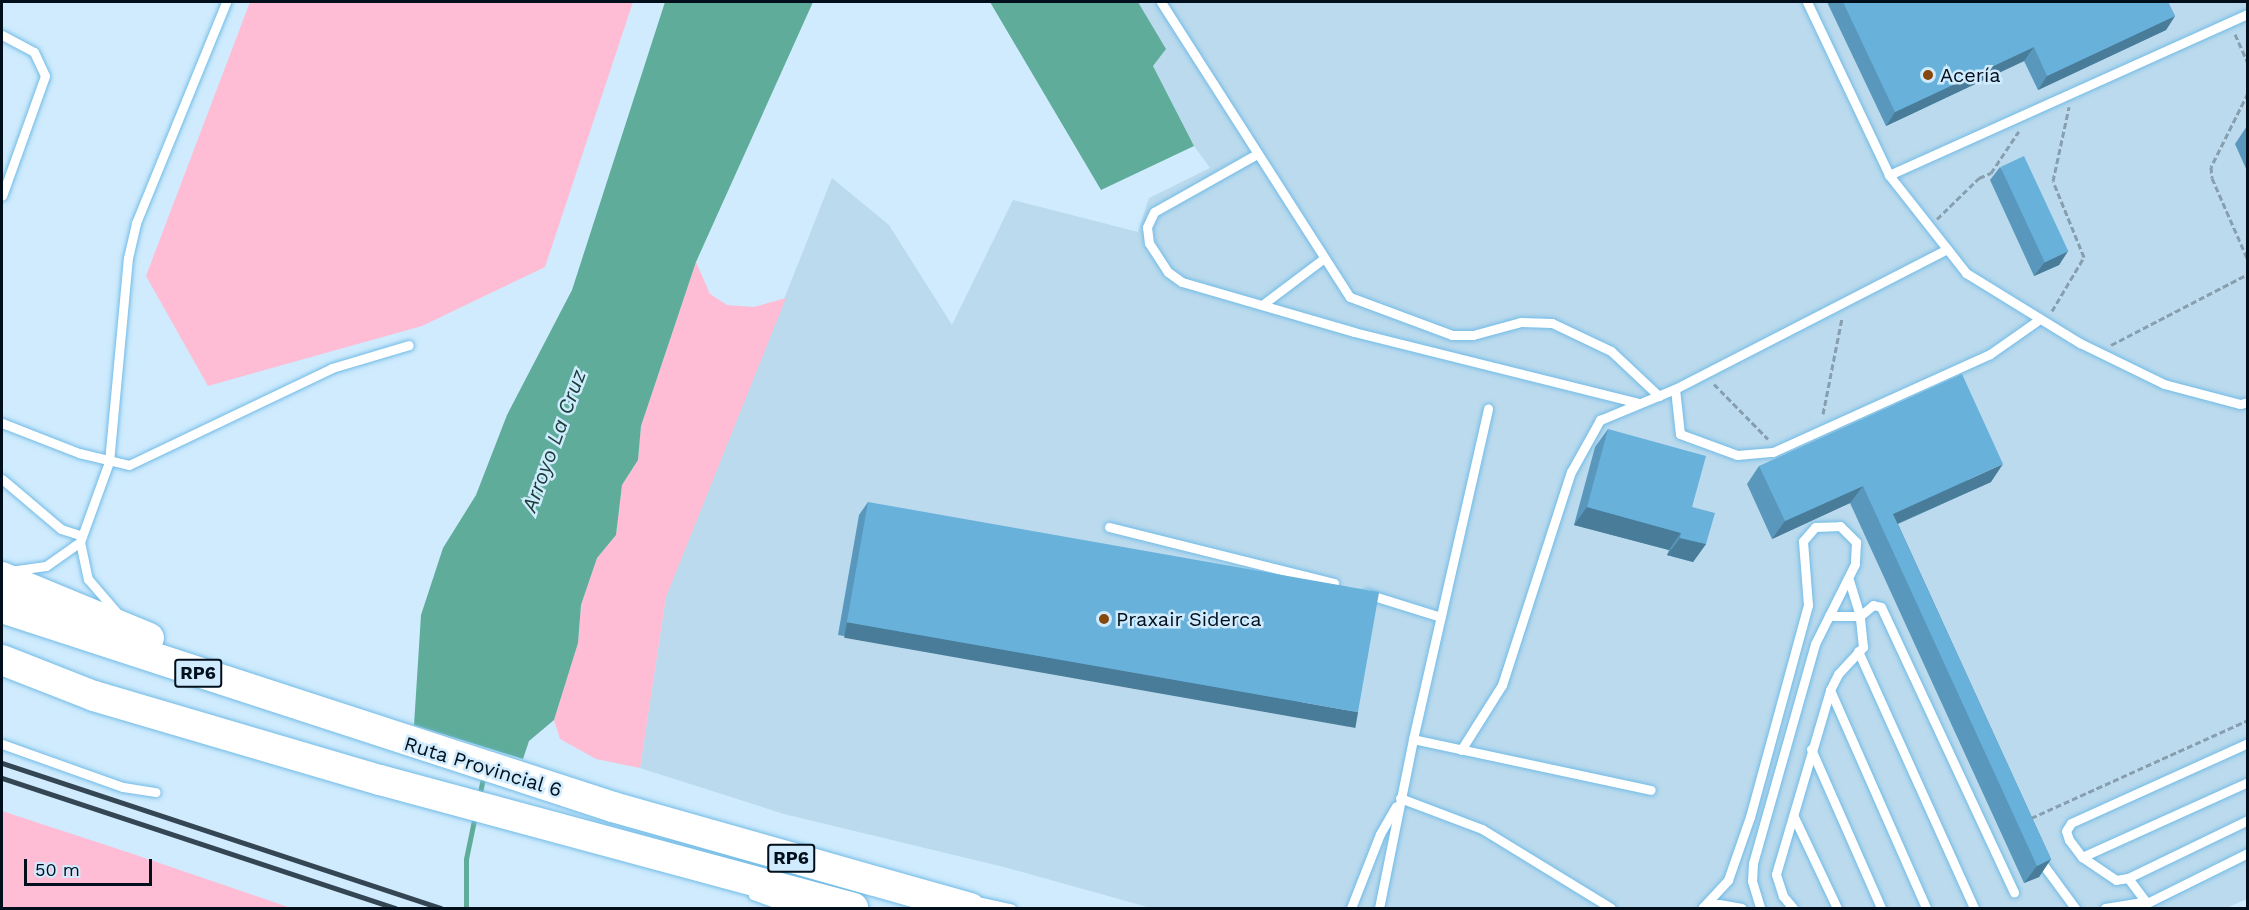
<!DOCTYPE html>
<html>
<head>
<meta charset="utf-8">
<style>
  body { margin:0 }
  #map { position:relative; width:2249px; height:910px; overflow:hidden; background:#cfebfd; font-family:"Work Sans",sans-serif }
  div>[style] { position:absolute }
  .built>* { inset:0; background:#bbdaed }
  .green>* { inset:0; background:#febdd4 }
  .water>* { inset:0; background:#5eac99 }
  .stream>* { height:5px; margin:-2.5px; padding:0 2.5px; transform-origin:2.5px; border-radius:2.5px; background:#5eac99 }
  .path>* { height:3px; margin-top:-1.5px; transform-origin:0; background:repeating-linear-gradient(90deg,#879eae 0 6px,transparent 0 9px) }
  .roads { filter:drop-shadow(0 0 2px #72bbe6) drop-shadow(0 0 2px #72bbe6) }
  .service>* { height:9px; margin:-4.5px; padding:0 4.5px; transform-origin:4.5px; border-radius:4.5px; background:#fff }
  .trunk>* { height:30px; margin:-15px; padding:0 15px; transform-origin:15px; border-radius:15px; background:#fff }
  .rail>* { height:4.5px; margin:-2.25px; padding:0 2.25px; transform-origin:2.25px; border-radius:2.25px; background:#344653 }
  .wall>* { inset:0; background:#5998bc }
  .shaded-wall>* { inset:0; background:#497c99; transform-origin:0 0 }
  .building>* { inset:0; background:#68b1db; transform-origin:0 0 }
  .dots>* { width:16px; height:16px; translate:-50% -50%; box-sizing:border-box; border:3px solid #cfebfd; border-radius:50% }
  span { translate:-50% -50%; white-space:nowrap; text-align:center; line-height:1.15; -webkit-text-stroke:5px #cfebfd; paint-order:stroke }
  .shield-label span { padding:2px 4px; background:#cfebfd; border:2px solid; border-radius:4px; -webkit-text-stroke-width:0 }
  .shield-label { font-size:18px; color:#000f1b; font-weight:700 }
  .poi-label { font-size:20px; color:#000f1b }
  .left { translate:0 -50%; text-align:left }
  .street-label { font-size:20px; color:#000f1b }
  .water-label { font-size:21px; color:#183d35; font-style:italic }
  .frame { position:absolute; inset:0; border:3px solid #000f1b; pointer-events:none }
  .scale { position:absolute; left:24px; top:859px; width:128px; height:27px; box-sizing:border-box; border:3px solid #000f1b; border-top:0; padding-left:8px; font-size:18px; line-height:21px; white-space:nowrap; color:#000f1b; -webkit-text-stroke:4px #cfebfd; paint-order:stroke }
</style>
</head>
<body>
<div id="map">
  <div class="built">
    <div style="clip-path:polygon(1138px 2px,2247px 2px,2247px 899px,2226px 908px,1151px 908px,1004px 867px,784px 814px,640px 768px,666px 597px,832px 178px,889px 225px,952px 325px,1013px 200px,1138px 232px,1149px 198px,1210px 168px,1194px 146px,1153px 66px,1166px 49px)"></div>
  </div>
  <div class="green">
    <div style="clip-path:polygon(250px 2px,633px 2px,545px 267px,422px 326px,208px 386px,146px 276px)"></div>
    <div style="clip-path:polygon(696px 262px,710px 294px,727px 305px,754px 307px,786px 298px,666px 597px,640px 768px,596px 759px,560px 739px,554px 720px,578px 643px,581px 605px,597px 558px,616px 535px,622px 485px,638px 460px,641px 426px)"></div>
    <div style="clip-path:polygon(2px 811px,127px 852px,291px 908px,2px 908px)"></div>
  </div>
  <div class="water">
    <div style="clip-path:polygon(665px 2px,813px 2px,696px 262px,641px 426px,638px 460px,622px 485px,616px 535px,597px 558px,581px 605px,578px 643px,554px 720px,529px 741px,523px 759px,414px 725px,421px 615px,443px 548px,476px 495px,507px 415px,572px 290px)"></div>
    <div style="clip-path:polygon(990px 2px,1138px 2px,1166px 49px,1153px 66px,1194px 146px,1101px 190px)"></div>
  </div>
  <div class="stream">
    <div style="left:479px;top:797px;width:24px;rotate:-78deg"></div>
    <div style="left:466px;top:908px;width:49px;rotate:-90deg"></div>
    <div style="left:466px;top:859px;width:45px;rotate:-78.4deg"></div>
  </div>
  <div class="path">
    <div style="left:2235px;top:34px;width:32px;rotate:66deg"></div>
    <div style="left:2248px;top:93px;width:83px;rotate:116.6deg"></div>
    <div style="left:2211px;top:167px;width:11px;rotate:85deg"></div>
    <div style="left:2212px;top:178px;width:90px;rotate:66.3deg"></div>
    <div style="left:1937px;top:219px;width:59px;rotate:-44.3deg"></div>
    <div style="left:1979px;top:178px;width:13px;rotate:-23deg"></div>
    <div style="left:1991px;top:173px;width:50px;rotate:-56.3deg"></div>
    <div style="left:2052px;top:311px;width:63px;rotate:-59.3deg"></div>
    <div style="left:2084px;top:257px;width:82px;rotate:-112.2deg"></div>
    <div style="left:2053px;top:181px;width:76px;rotate:-77.8deg"></div>
    <div style="left:2111px;top:345px;width:154px;rotate:-27.4deg"></div>
    <div style="left:1714px;top:384px;width:77px;rotate:45.5deg"></div>
    <div style="left:1823px;top:414px;width:98px;rotate:-78.8deg"></div>
    <div style="left:2031px;top:818px;width:238px;rotate:-24.3deg"></div>
  </div>
  <div class="roads">
    <div class="service">
      <div style="left:1161px;top:2px;width:350px;rotate:57.4deg"></div>
      <div style="left:1350px;top:297px;width:109px;rotate:20.4deg"></div>
      <div style="left:1452px;top:335px;width:21px"></div>
      <div style="left:1473px;top:335px;width:50px;rotate:-15.2deg"></div>
      <div style="left:1521px;top:322px;width:31px;rotate:2deg"></div>
      <div style="left:1552px;top:323px;width:65px;rotate:25.4deg"></div>
      <div style="left:1611px;top:351px;width:66px;rotate:43.2deg"></div>
      <div style="left:1807px;top:2px;width:191px;rotate:64.6deg"></div>
      <div style="left:1889px;top:175px;width:125px;rotate:51.8deg"></div>
      <div style="left:1966px;top:273px;width:134px;rotate:31.6deg"></div>
      <div style="left:2080px;top:343px;width:93px;rotate:26deg"></div>
      <div style="left:2164px;top:384px;width:79px;rotate:14.7deg"></div>
      <div style="left:2240px;top:404px;width:8px;rotate:-14deg"></div>
      <div style="left:2px;top:35px;width:36px;rotate:28deg"></div>
      <div style="left:34px;top:52px;width:26px;rotate:65deg"></div>
      <div style="left:45px;top:76px;width:127px;rotate:109.7deg"></div>
      <div style="left:1257px;top:154px;width:118px;rotate:150.6deg"></div>
      <div style="left:1154px;top:212px;width:17px;rotate:115deg"></div>
      <div style="left:1147px;top:227px;width:16px;rotate:83deg"></div>
      <div style="left:1149px;top:243px;width:35px;rotate:57deg"></div>
      <div style="left:1168px;top:272px;width:17px;rotate:36deg"></div>
      <div style="left:1182px;top:282px;width:179px;rotate:16.2deg"></div>
      <div style="left:1354px;top:332px;width:294px;rotate:14deg"></div>
      <div style="left:1889px;top:175px;width:393px;rotate:-24.2deg"></div>
      <div style="left:1262px;top:305px;width:76px;rotate:-37deg"></div>
      <div style="left:1675px;top:389px;width:45px;rotate:83.7deg"></div>
      <div style="left:1680px;top:434px;width:61px;rotate:20.2deg"></div>
      <div style="left:1737px;top:455px;width:36px;rotate:-5deg"></div>
      <div style="left:1773px;top:452px;width:238px;rotate:-24.3deg"></div>
      <div style="left:1990px;top:354px;width:61px;rotate:-35deg"></div>
      <div style="left:2px;top:423px;width:83px;rotate:21.3deg"></div>
      <div style="left:79px;top:453px;width:51px;rotate:13.5deg"></div>
      <div style="left:129px;top:465px;width:225px;rotate:-25.5deg"></div>
      <div style="left:332px;top:368px;width:80px;rotate:-16.6deg"></div>
      <div style="left:2px;top:479px;width:77px;rotate:40.3deg"></div>
      <div style="left:61px;top:529px;width:22px;rotate:18deg"></div>
      <div style="left:1109px;top:527px;width:232px;rotate:14deg"></div>
      <div style="left:80px;top:542px;width:38px;rotate:78deg"></div>
      <div style="left:88px;top:579px;width:48px;rotate:49.3deg"></div>
      <div style="left:10px;top:571px;width:36px;rotate:-8deg"></div>
      <div style="left:46px;top:566px;width:42px;rotate:-35.2deg"></div>
      <div style="left:80px;top:542px;width:85px;rotate:-70.1deg"></div>
      <div style="left:109px;top:462px;width:205px;rotate:-84.7deg"></div>
      <div style="left:128px;top:258px;width:36px;rotate:-77deg"></div>
      <div style="left:136px;top:223px;width:239px;rotate:-67.8deg"></div>
      <div style="left:1367px;top:594px;width:77px;rotate:17.3deg"></div>
      <div style="left:1829px;top:616px;width:31px"></div>
      <div style="left:1860px;top:616px;width:37px;rotate:-107deg"></div>
      <div style="left:1858px;top:651px;width:282px;rotate:65.7deg"></div>
      <div style="left:1830px;top:690px;width:238px;rotate:66.2deg"></div>
      <div style="left:1413px;top:739px;width:339px;rotate:-77.2deg"></div>
      <div style="left:2px;top:744px;width:128px;rotate:19.6deg"></div>
      <div style="left:123px;top:787px;width:33px;rotate:9deg"></div>
      <div style="left:1811px;top:749px;width:174px;rotate:66.2deg"></div>
      <div style="left:1461px;top:750px;width:77px;rotate:-57.8deg"></div>
      <div style="left:1502px;top:685px;width:224px;rotate:-72.1deg"></div>
      <div style="left:1571px;top:472px;width:60px;rotate:-60.9deg"></div>
      <div style="left:1600px;top:420px;width:81px;rotate:-22.5deg"></div>
      <div style="left:1675px;top:389px;width:306px;rotate:-27.2deg"></div>
      <div style="left:1400px;top:798px;width:88px;rotate:20.7deg"></div>
      <div style="left:1482px;top:829px;width:151px;rotate:31.5deg"></div>
      <div style="left:1794px;top:817px;width:101px;rotate:64.7deg"></div>
      <div style="left:2082px;top:857px;width:182px;rotate:-24.3deg"></div>
      <div style="left:2039px;top:859px;width:61px;rotate:53.7deg"></div>
      <div style="left:2128px;top:878px;width:133px;rotate:-25.8deg"></div>
      <div style="left:753px;top:895px;width:38px;rotate:20deg"></div>
      <div style="left:972px;top:900px;width:40px;rotate:12deg"></div>
      <div style="left:2146px;top:902px;width:30px;rotate:-127deg"></div>
      <div style="left:2128px;top:878px;width:12px;rotate:171deg"></div>
      <div style="left:2116px;top:880px;width:41px;rotate:-145.9deg"></div>
      <div style="left:2082px;top:857px;width:21px;rotate:-127deg"></div>
      <div style="left:2069px;top:840px;width:9px;rotate:-108deg"></div>
      <div style="left:2066px;top:831px;width:9px;rotate:-58deg"></div>
      <div style="left:2071px;top:823px;width:194px;rotate:-24.3deg"></div>
      <div style="left:1703px;top:907px;width:37px;rotate:-47deg"></div>
      <div style="left:1728px;top:880px;width:67px;rotate:-70.8deg"></div>
      <div style="left:1750px;top:817px;width:220px;rotate:-74.7deg"></div>
      <div style="left:1808px;top:605px;width:64px;rotate:-94.5deg"></div>
      <div style="left:1803px;top:541px;width:18px;rotate:-49deg"></div>
      <div style="left:1815px;top:527px;width:25px;rotate:-2deg"></div>
      <div style="left:1840px;top:526px;width:23px;rotate:45deg"></div>
      <div style="left:1856px;top:542px;width:22px;rotate:93deg"></div>
      <div style="left:1855px;top:564px;width:89px;rotate:116.6deg"></div>
      <div style="left:1815px;top:644px;width:228px;rotate:105.8deg"></div>
      <div style="left:1753px;top:863px;width:18px;rotate:93deg"></div>
      <div style="left:1752px;top:881px;width:28px;rotate:73deg"></div>
      <div style="left:1703px;top:907px;width:16px;rotate:-11deg"></div>
      <div style="left:1719px;top:904px;width:23px;rotate:10deg"></div>
      <div style="left:1351px;top:908px;width:79px;rotate:-68.6deg"></div>
      <div style="left:1380px;top:834px;width:32px;rotate:-60deg"></div>
      <div style="left:1379px;top:908px;width:172px;rotate:-78.6deg"></div>
      <div style="left:1413px;top:739px;width:243px;rotate:12.1deg"></div>
      <div style="left:1793px;top:908px;width:16px;rotate:-130deg"></div>
      <div style="left:1783px;top:896px;width:23px;rotate:-108deg"></div>
      <div style="left:1776px;top:874px;width:192px;rotate:-73.6deg"></div>
      <div style="left:1830px;top:690px;width:18px;rotate:-63deg"></div>
      <div style="left:1838px;top:674px;width:37px;rotate:-47deg"></div>
      <div style="left:1863px;top:647px;width:31px;rotate:-96deg"></div>
      <div style="left:1860px;top:616px;width:17px;rotate:-40deg"></div>
      <div style="left:1873px;top:605px;width:8px;rotate:14deg"></div>
      <div style="left:1881px;top:607px;width:315px;rotate:65deg"></div>
      <div style="left:2105px;top:908px;width:38px;rotate:-9deg"></div>
      <div style="left:2137px;top:908px;width:124px;rotate:-26.4deg"></div>
    </div>
    <div class="trunk">
      <div style="left:2px;top:577px;width:159px;rotate:22.5deg"></div>
      <div style="left:2px;top:608px;width:643px;rotate:18.04deg"></div>
      <div style="left:613px;top:807px;width:371px;rotate:15.8deg"></div>
      <div style="left:2px;top:660px;width:99px;rotate:21.4deg"></div>
      <div style="left:94px;top:696px;width:298px;rotate:16.4deg"></div>
      <div style="left:380px;top:780px;width:490px;rotate:15.1deg"></div>
    </div>
  </div>
  <div class="rail">
    <div style="left:2px;top:763px;width:462px;rotate:18.3deg"></div>
    <div style="left:2px;top:778px;width:414px;rotate:18.3deg"></div>
  </div>
  <div class="wall">
    <div style="clip-path:polygon(1827px 2px,2168px 2px,2175px 16px,2166px 30px,2038px 90px,2024px 61px,1886px 126px)"></div>
    <div style="clip-path:polygon(2247px 126px,2247px 171px,2235px 144px)"></div>
    <div style="clip-path:polygon(2000px 167px,2068px 251px,2059px 265px,2034px 276px,1990px 180px)"></div>
    <div style="clip-path:polygon(1608px 429px,1692px 507px,1706px 544px,1693px 562px,1667px 555px,1669px 550px,1574px 525px,1595px 447px)"></div>
    <div style="clip-path:polygon(1759px 466px,1991px 482px,1898px 524px,2051px 859px,2039px 877px,2024px 883px,1850px 503px,1772px 539px,1747px 484px)"></div>
    <div style="clip-path:polygon(868px 502px,1349px 724px,838px 635px,859px 515px)"></div>
  </div>
  <div class="shaded-wall">
    <div style="clip-path:polygon(2175px 16px,2166px 30px,2038px 90px,2047px 76px)"></div>
    <div style="clip-path:polygon(2034px 47px,2024px 61px,1886px 126px,1895px 112px)"></div>
    <div style="clip-path:polygon(2068px 251px,2059px 265px,2034px 276px,2044px 263px)"></div>
    <div style="clip-path:polygon(2003px 464px,1991px 482px,1883px 530px,1893px 514px)"></div>
    <div style="clip-path:polygon(1863px 486px,1850px 503px,1772px 539px,1785px 521px)"></div>
    <div style="clip-path:polygon(1587px 507px,1681px 533px,1669px 550px,1574px 525px)"></div>
    <div style="clip-path:polygon(1680px 538px,1706px 544px,1693px 562px,1667px 555px)"></div>
    <div style="left:847px;top:622px;width:519px;height:16px;rotate:10deg"></div>
    <div style="clip-path:polygon(2051px 859px,2039px 877px,2024px 883px,2037px 866px)"></div>
  </div>
  <div class="building">
    <div style="clip-path:polygon(1843px 2px,2168px 2px,2175px 16px,2047px 76px,2034px 47px,1895px 112px)"></div>
    <div style="left:2024px;top:156px;width:105px;height:26px;rotate:65deg"></div>
    <div style="clip-path:polygon(1962px 374px,2003px 464px,1893px 514px,2051px 859px,2037px 866px,1863px 486px,1785px 521px,1759px 466px)"></div>
    <div style="clip-path:polygon(1608px 429px,1706px 456px,1692px 507px,1715px 513px,1706px 544px,1680px 538px,1681px 533px,1587px 507px)"></div>
    <div style="left:868px;top:502px;width:519px;height:122px;rotate:10deg"></div>
  </div>
  <div class="dots">
    <div style="left:1928px;top:75px;background:#86470d"></div>
    <div style="left:1104px;top:619px;background:#86470d"></div>
  </div>
  <div class="shield-label">
    <span style="left:198px;top:673px">RP6</span>
    <span style="left:791px;top:858px">RP6</span>
  </div>
  <div class="poi-label">
    <span class="left" style="left:1940px;top:75px">Acería</span>
    <span class="left" style="left:1116px;top:619px">Praxair Siderca</span>
  </div>
  <div class="street-label">
    <span style="left:483px;top:767px;rotate:17deg">Ruta Provincial 6</span>
  </div>
  <div class="water-label">
    <span style="left:554px;top:441px;rotate:-70deg">Arroyo La Cruz</span>
  </div>
  <div class="frame"></div>
  <div class="scale">50 m</div>
</div>
</body>
</html>
